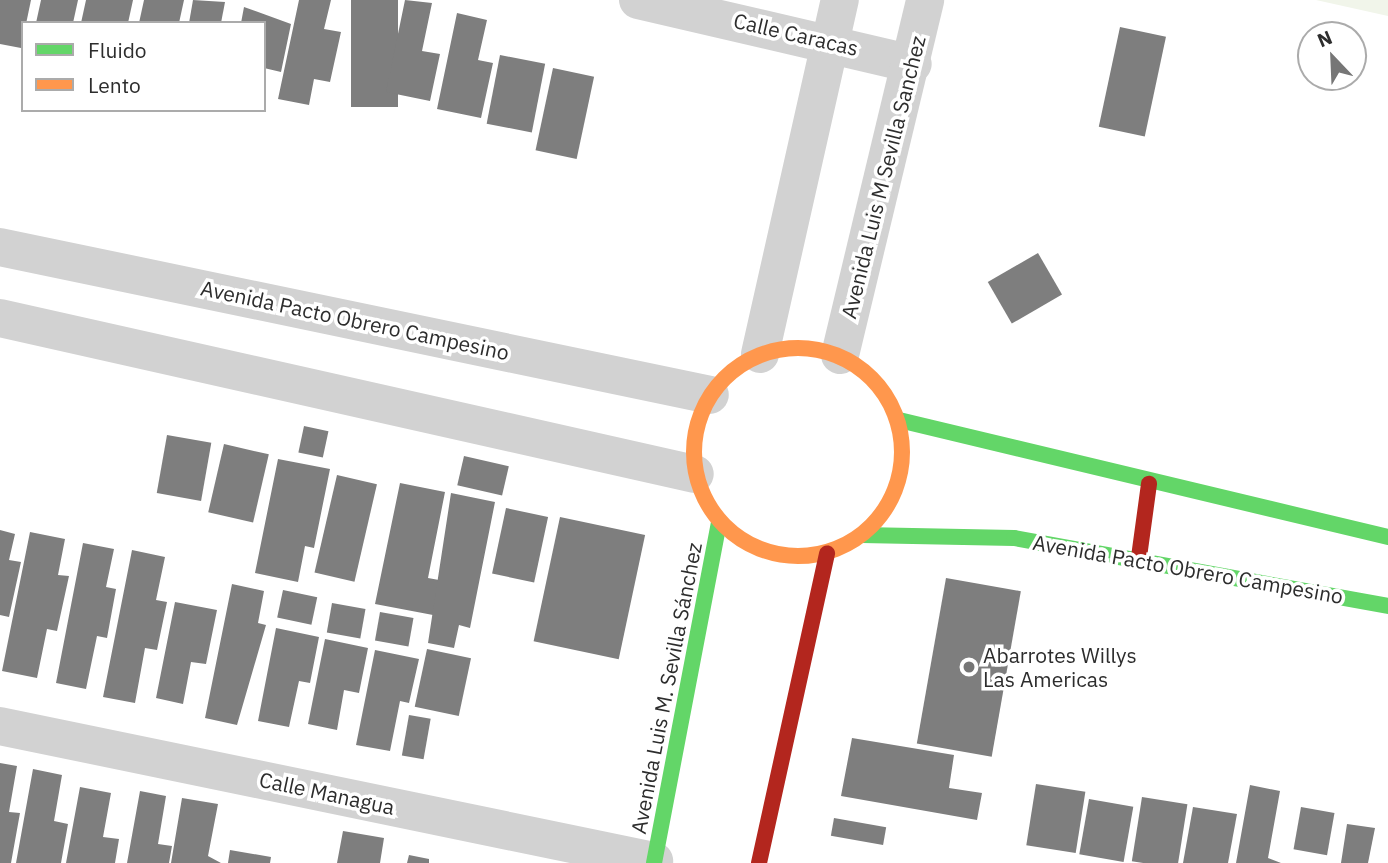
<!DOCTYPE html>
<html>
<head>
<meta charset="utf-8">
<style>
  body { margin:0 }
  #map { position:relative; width:1388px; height:863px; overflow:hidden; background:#fff; font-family:"IBM Plex Sans",sans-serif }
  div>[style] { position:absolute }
  .green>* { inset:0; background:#f1f5ea }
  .building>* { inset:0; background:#7e7e7e; transform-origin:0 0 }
  .street>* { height:38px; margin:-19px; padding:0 19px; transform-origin:19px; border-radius:19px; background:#d2d2d2 }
  .fast>* { height:16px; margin:-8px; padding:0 8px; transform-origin:8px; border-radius:8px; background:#63d668 }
  .slow>* { height:16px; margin:-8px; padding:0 8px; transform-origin:8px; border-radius:8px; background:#ff974d }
  .slow>.ring { margin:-8px; padding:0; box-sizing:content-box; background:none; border:16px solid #ff974d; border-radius:50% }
  .jam>* { height:16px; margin:-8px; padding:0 8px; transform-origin:8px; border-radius:8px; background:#b3261e }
  .dots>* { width:19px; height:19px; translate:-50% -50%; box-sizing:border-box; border:4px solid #fff; border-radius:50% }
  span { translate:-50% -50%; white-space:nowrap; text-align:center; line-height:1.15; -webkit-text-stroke:7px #fff; paint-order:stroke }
  .street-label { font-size:21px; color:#2d2d2d }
  .poi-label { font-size:21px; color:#2d2d2d }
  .left { translate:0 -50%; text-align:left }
  .legend { position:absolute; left:21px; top:21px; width:245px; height:91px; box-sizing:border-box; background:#fff; border:2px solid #ababab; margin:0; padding:9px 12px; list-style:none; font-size:21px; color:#2d2d2d }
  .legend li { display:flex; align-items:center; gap:14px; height:35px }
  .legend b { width:35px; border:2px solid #ababab }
  .north { position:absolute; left:1297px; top:21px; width:70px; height:70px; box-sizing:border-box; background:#fff; border:2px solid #ababab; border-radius:50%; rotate:337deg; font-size:19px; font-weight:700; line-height:28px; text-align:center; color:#2d2d2d }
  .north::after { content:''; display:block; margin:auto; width:24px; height:32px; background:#767676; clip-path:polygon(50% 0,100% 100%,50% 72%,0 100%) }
</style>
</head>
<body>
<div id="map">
  <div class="green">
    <div style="clip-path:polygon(1316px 0,1388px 0,1388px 16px)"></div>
  </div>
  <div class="building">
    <div style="clip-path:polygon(0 0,31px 0,21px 48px,0 44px)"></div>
    <div style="clip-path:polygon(41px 0,78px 0,73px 23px,36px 23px)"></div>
    <div style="clip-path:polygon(86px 0,133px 0,128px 23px,81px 23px)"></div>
    <div style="clip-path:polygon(144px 0,184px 0,179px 23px,139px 23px)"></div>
    <div style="clip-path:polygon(193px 0,225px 2px,221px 23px,189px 23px)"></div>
    <div style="clip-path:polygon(299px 0,331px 0,324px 29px,341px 32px,330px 82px,314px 79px,309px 105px,278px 99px)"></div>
    <div style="left:351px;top:0;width:47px;height:107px"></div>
    <div style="clip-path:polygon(405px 0,432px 3px,422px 51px,440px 54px,430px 101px,386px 92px)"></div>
    <div style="clip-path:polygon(244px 7px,291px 24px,281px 72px,264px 68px,264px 23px,241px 23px)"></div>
    <div style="clip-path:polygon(457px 13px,487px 20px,478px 60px,493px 63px,481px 118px,437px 109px)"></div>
    <div style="left:1120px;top:27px;width:47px;height:102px;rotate:12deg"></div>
    <div style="left:500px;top:55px;width:46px;height:70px;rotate:11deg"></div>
    <div style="left:553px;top:68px;width:42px;height:84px;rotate:12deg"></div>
    <div style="left:1038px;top:253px;width:48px;height:58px;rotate:60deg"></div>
    <div style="left:304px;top:426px;width:25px;height:27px;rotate:12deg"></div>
    <div style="left:167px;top:435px;width:45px;height:59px;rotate:10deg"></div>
    <div style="left:224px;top:444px;width:46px;height:70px;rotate:13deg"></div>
    <div style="left:464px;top:456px;width:46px;height:30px;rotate:13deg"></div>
    <div style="clip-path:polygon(278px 459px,330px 469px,314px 548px,305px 546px,298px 582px,255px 573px)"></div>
    <div style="left:337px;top:475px;width:41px;height:100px;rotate:13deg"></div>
    <div style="clip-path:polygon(400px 483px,445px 492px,428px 578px,439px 580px,433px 615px,375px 604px)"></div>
    <div style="clip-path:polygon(451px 493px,495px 502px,470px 628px,459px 625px,454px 648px,428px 643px)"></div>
    <div style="left:506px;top:508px;width:43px;height:67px;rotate:12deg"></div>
    <div style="left:560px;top:517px;width:87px;height:127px;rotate:12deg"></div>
    <div style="clip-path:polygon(0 530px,15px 534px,9px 560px,21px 562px,9px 617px,0 615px)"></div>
    <div style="clip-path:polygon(30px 532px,65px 539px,58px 575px,69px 576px,57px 631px,47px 629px,37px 678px,2px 671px)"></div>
    <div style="clip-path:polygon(83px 543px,114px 549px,106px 587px,116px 589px,107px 638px,97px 636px,86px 689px,56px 683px)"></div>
    <div style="clip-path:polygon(132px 550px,165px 557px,156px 600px,167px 602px,157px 650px,145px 648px,135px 703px,103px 697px)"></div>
    <div style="left:946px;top:578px;width:76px;height:168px;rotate:10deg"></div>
    <div style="clip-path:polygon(232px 584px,264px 591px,258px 623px,266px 625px,237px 725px,205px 718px)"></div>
    <div style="left:283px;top:590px;width:35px;height:28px;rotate:12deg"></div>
    <div style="clip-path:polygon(175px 602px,217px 610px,206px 664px,191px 662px,183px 704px,156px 698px)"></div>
    <div style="left:332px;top:603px;width:34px;height:30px;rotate:10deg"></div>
    <div style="left:380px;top:612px;width:34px;height:29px;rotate:10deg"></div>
    <div style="clip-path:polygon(276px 628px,319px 637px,310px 683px,299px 681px,289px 727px,258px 721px)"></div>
    <div style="clip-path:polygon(325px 639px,368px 648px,359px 693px,344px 690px,337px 730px,308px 724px)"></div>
    <div style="left:427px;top:649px;width:45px;height:59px;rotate:12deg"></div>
    <div style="clip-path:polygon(375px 650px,419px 659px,409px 703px,400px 701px,390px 751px,356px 745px)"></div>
    <div style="left:409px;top:715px;width:22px;height:41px;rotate:10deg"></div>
    <div style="clip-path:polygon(852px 738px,954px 755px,949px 788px,982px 793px,977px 820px,841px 796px)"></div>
    <div style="clip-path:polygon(0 763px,17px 766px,9px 812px,20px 813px,11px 863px,0 863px)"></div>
    <div style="clip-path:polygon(33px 769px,62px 775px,54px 821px,68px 824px,61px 863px,16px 863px)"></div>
    <div style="left:1036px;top:784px;width:50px;height:62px;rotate:9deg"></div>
    <div style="clip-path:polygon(1250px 785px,1280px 791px,1268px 858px,1281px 863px,1236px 863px)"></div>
    <div style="clip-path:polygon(80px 787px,111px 793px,103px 837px,119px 839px,115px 863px,66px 863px)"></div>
    <div style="clip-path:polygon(140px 791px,166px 796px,158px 844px,172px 846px,169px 863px,127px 863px)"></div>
    <div style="left:1142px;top:797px;width:46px;height:65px;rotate:9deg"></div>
    <div style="clip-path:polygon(182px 798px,218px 804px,208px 856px,221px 863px,171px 863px)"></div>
    <div style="left:1089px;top:799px;width:45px;height:56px;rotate:10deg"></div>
    <div style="clip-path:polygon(1193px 807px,1237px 814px,1228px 863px,1183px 863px)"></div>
    <div style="left:1301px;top:807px;width:34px;height:43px;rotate:10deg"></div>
    <div style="left:834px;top:818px;width:53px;height:18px;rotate:10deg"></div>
    <div style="clip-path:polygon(1347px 824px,1375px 828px,1368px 863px,1341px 863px)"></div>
    <div style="clip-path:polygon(343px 831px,384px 838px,380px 863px,337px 863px)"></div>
    <div style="clip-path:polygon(230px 850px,271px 857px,270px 863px,228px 863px)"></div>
    <div style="clip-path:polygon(409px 855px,429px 859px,429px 863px,407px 863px)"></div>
  </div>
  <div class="street">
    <div style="left:638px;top:0;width:282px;rotate:13.1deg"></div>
    <div style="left:0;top:247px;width:725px;rotate:11.77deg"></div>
    <div style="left:0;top:318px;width:712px;rotate:12.65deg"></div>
    <div style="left:760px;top:354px;width:363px;rotate:-77.3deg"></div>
    <div style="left:840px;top:355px;width:365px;rotate:-76.5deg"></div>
    <div style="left:0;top:726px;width:668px;rotate:11.66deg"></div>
  </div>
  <div class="fast">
    <div style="left:899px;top:420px;width:503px;rotate:13.46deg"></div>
    <div style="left:862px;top:535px;width:152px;rotate:1.1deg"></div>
    <div style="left:1014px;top:538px;width:380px;rotate:10.3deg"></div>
    <div style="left:654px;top:863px;width:348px;rotate:-79.2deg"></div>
  </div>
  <div class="slow">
    <div class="ring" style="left:694px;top:348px;width:192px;height:192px"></div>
  </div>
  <div class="jam">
    <div style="left:1139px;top:557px;width:74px;rotate:-82.2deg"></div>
    <div style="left:759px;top:863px;width:317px;rotate:-77.6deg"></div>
  </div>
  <div class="dots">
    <div style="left:969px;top:667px;background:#767676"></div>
  </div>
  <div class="street-label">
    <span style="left:796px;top:34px;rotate:13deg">Calle Caracas</span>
    <span style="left:883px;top:177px;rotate:-76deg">Avenida Luis M Sevilla Sanchez</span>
    <span style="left:355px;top:320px;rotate:12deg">Avenida Pacto Obrero Campesino</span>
    <span style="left:1188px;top:569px;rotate:10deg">Avenida Pacto Obrero Campesino</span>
    <span style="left:666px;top:688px;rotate:-79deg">Avenida Luis M. Sevilla Sánchez</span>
    <span style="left:327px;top:793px;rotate:12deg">Calle Managua</span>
  </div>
  <div class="poi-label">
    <span class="left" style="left:983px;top:667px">Abarrotes Willys<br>Las Americas</span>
  </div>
  <ul class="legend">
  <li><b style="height:9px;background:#63d668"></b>Fluido</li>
  <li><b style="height:9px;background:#ff974d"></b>Lento</li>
  </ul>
  <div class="north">N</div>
</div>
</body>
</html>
